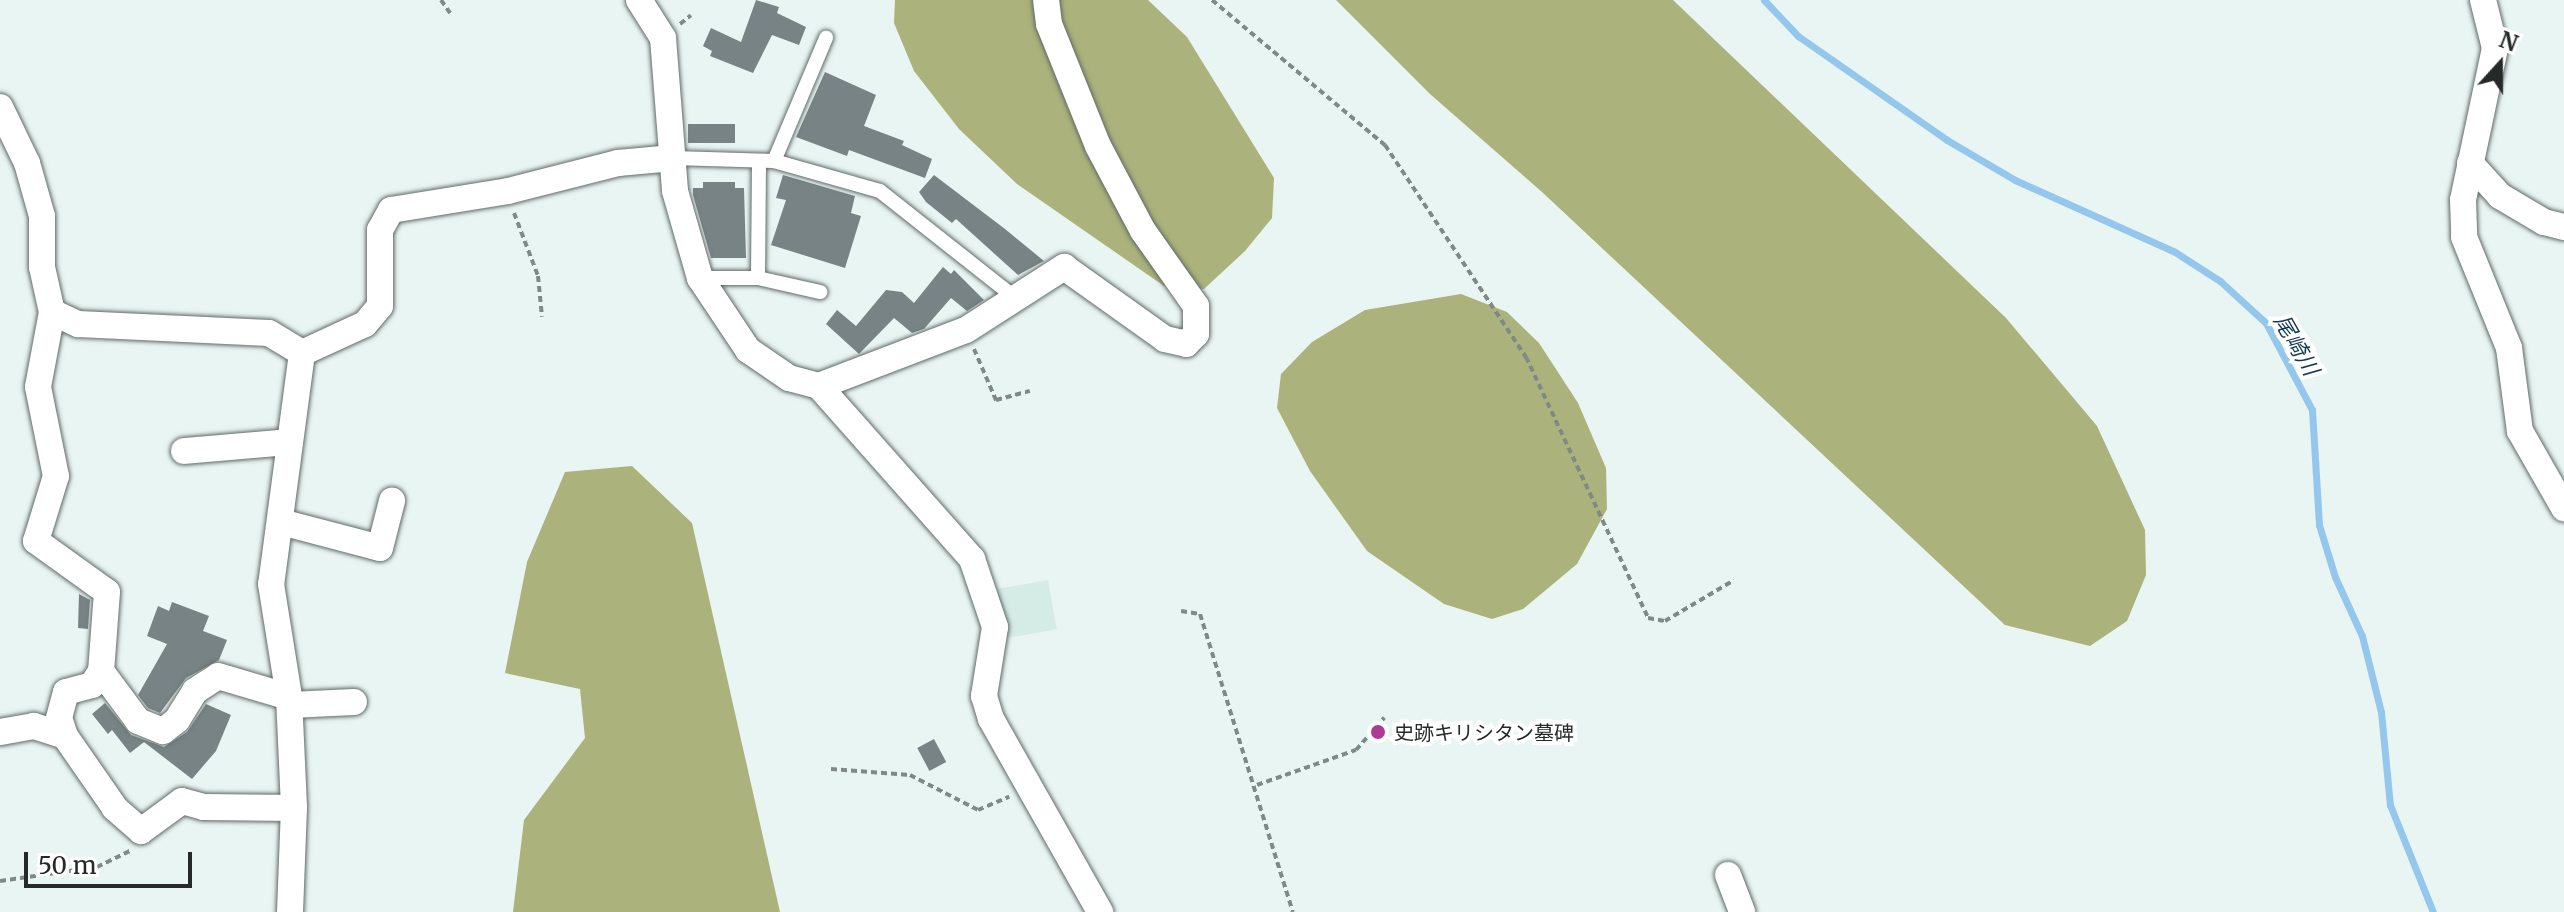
<!DOCTYPE html>
<html>
<head>
<meta charset="utf-8">
<style>
  body { margin:0 }
  #map { position:relative; width:2564px; height:912px; overflow:hidden; background:#e8f5f2; font-family:Merriweather,"Noto Sans JP",serif }
  div>[style] { position:absolute }
  .built>* { inset:0; background:#d5ebe5; transform-origin:0 0 }
  .forest>* { inset:0; background:#abb27b }
  .stream>* { height:7px; margin:-3.5px; padding:0 3.5px; transform-origin:3.5px; border-radius:3.5px; background:#95c7ed }
  .building>* { inset:0; background:#778385; transform-origin:0 0 }
  .path>* { height:4px; margin-top:-2px; transform-origin:0; background:repeating-linear-gradient(90deg,#808986 0 6px,transparent 0 10px) }
  .roads { filter:drop-shadow(0 0 2px #606b68) drop-shadow(0 0 2px #606b68) }
  .lane>* { height:14px; margin:-7px; padding:0 7px; transform-origin:7px; border-radius:7px; background:#fff }
  .street>* { height:26px; margin:-13px; padding:0 13px; transform-origin:13px; border-radius:13px; background:#fff }
  .dots>* { width:22px; height:22px; translate:-50% -50%; box-sizing:border-box; border:4px solid #fff; border-radius:50% }
  span { translate:-50% -50%; white-space:nowrap; text-align:center; line-height:1.15; -webkit-text-stroke:8px #fff; paint-order:stroke }
  .poi-label { font-size:20px; color:#252a28 }
  .left { translate:0 -50%; text-align:left }
  .water-label { font-size:22px; color:#133a53; font-style:italic }
  .north { position:absolute; left:2460px; top:24px; width:80px; height:80px; -webkit-text-stroke:6px #fff; paint-order:stroke; rotate:21deg; font-size:22px; font-weight:700; line-height:32px; text-align:center; color:#252a28 }
  .north::after { content:''; display:block; margin:auto; width:28px; height:36px; background:#252a28; clip-path:polygon(50% 0,100% 100%,50% 72%,0 100%) }
  .scale { position:absolute; left:24px; top:852px; width:168px; height:36px; box-sizing:border-box; border:4px solid #252a28; border-top:0; padding-left:10px; font-size:24px; line-height:28px; white-space:nowrap; color:#252a28; -webkit-text-stroke:6px #fff; paint-order:stroke }
</style>
</head>
<body>
<div id="map">
  <div class="built">
    <div style="left:1048px;top:580px;width:50px;height:51px;rotate:80deg"></div>
  </div>
  <div class="forest">
    <div style="clip-path:polygon(895px 0,1148px 0,1187px 37px,1274px 178px,1272px 218px,1245px 251px,1204px 289px,1164px 286px,1017px 184px,959px 129px,914px 71px,894px 23px)"></div>
    <div style="clip-path:polygon(1336px 0,1673px 0,2006px 318px,2097px 426px,2145px 530px,2146px 575px,2127px 621px,2090px 646px,2005px 625px,1542px 192px,1430px 94px)"></div>
    <div style="clip-path:polygon(1461px 294px,1507px 312px,1539px 343px,1578px 403px,1606px 468px,1607px 509px,1577px 564px,1523px 609px,1492px 619px,1444px 604px,1367px 551px,1310px 471px,1277px 408px,1281px 374px,1312px 342px,1365px 310px)"></div>
    <div style="clip-path:polygon(632px 466px,692px 523px,780px 912px,513px 912px,524px 820px,585px 738px,580px 689px,505px 673px,527px 562px,565px 472px)"></div>
  </div>
  <div class="stream">
    <div style="left:1764px;top:0;width:50px;rotate:46.6deg"></div>
    <div style="left:1798px;top:36px;width:182px;rotate:34.9deg"></div>
    <div style="left:1947px;top:140px;width:79px;rotate:30.5deg"></div>
    <div style="left:2015px;top:180px;width:175px;rotate:24.2deg"></div>
    <div style="left:2175px;top:252px;width:54px;rotate:32.8deg"></div>
    <div style="left:2220px;top:281px;width:62px;rotate:42.4deg"></div>
    <div style="left:2266px;top:323px;width:98px;rotate:62.1deg"></div>
    <div style="left:2312px;top:410px;width:115px;rotate:86.5deg"></div>
    <div style="left:2319px;top:525px;width:54px;rotate:72.9deg"></div>
    <div style="left:2335px;top:577px;width:65px;rotate:65.4deg"></div>
    <div style="left:2362px;top:636px;width:78px;rotate:76deg"></div>
    <div style="left:2381px;top:712px;width:93px;rotate:84.5deg"></div>
    <div style="left:2390px;top:805px;width:115px;rotate:68.1deg"></div>
  </div>
  <div class="building">
    <div style="clip-path:polygon(756px 0,779px 7px,777px 13px,806px 27px,799px 45px,772px 35px,753px 73px,710px 56px,712px 51px,703px 46px,711px 28px,741px 42px)"></div>
    <div style="clip-path:polygon(825px 72px,876px 95px,864px 126px,904px 141px,902px 145px,932px 159px,925px 178px,849px 150px,847px 156px,796px 137px)"></div>
    <div style="left:735px;top:124px;width:19px;height:47px;rotate:90deg"></div>
    <div style="clip-path:polygon(783px 175px,855px 196px,851px 213px,861px 216px,845px 268px,771px 245px,786px 200px,776px 198px)"></div>
    <div style="clip-path:polygon(934px 175px,1005px 229px,1044px 261px,1018px 275px,956px 219px,952px 223px,926px 202px,919px 192px)"></div>
    <div style="clip-path:polygon(703px 182px,735px 182px,735px 188px,744px 188px,746px 258px,711px 258px,693px 195px,693px 188px,703px 188px)"></div>
    <div style="clip-path:polygon(943px 267px,951px 274px,954px 270px,984px 300px,967px 311px,951px 298px,924px 329px,912px 333px,894px 318px,859px 354px,826px 324px,837px 310px,856px 326px,886px 290px,902px 292px,914px 303px)"></div>
    <div style="clip-path:polygon(79px 594px,90px 600px,88px 629px,78px 628px)"></div>
    <div style="clip-path:polygon(172px 602px,209px 616px,203px 631px,227px 640px,219px 660px,186px 678px,160px 713px,148px 708px,138px 695px,167px 644px,147px 636px,158px 606px,169px 611px)"></div>
    <div style="clip-path:polygon(105px 703px,131px 735px,164px 747px,187px 732px,206px 704px,231px 715px,216px 751px,192px 779px,144px 742px,130px 753px,112px 730px,108px 734px,92px 714px)"></div>
    <div style="left:934px;top:739px;width:26px;height:19px;rotate:62deg"></div>
  </div>
  <div class="path">
    <div style="left:441px;top:0;width:16px;rotate:55deg"></div>
    <div style="left:1212px;top:0;width:226px;rotate:40deg"></div>
    <div style="left:1385px;top:145px;width:255px;rotate:56.4deg"></div>
    <div style="left:1526px;top:357px;width:288px;rotate:64.9deg"></div>
    <div style="left:1648px;top:618px;width:17px;rotate:10deg"></div>
    <div style="left:1665px;top:621px;width:80px;rotate:-30.7deg"></div>
    <div style="left:680px;top:24px;width:14px;rotate:-39deg"></div>
    <div style="left:514px;top:213px;width:67px;rotate:69.1deg"></div>
    <div style="left:538px;top:276px;width:41px;rotate:84.4deg"></div>
    <div style="left:974px;top:349px;width:56px;rotate:66.7deg"></div>
    <div style="left:996px;top:400px;width:35px;rotate:-15deg"></div>
    <div style="left:1181px;top:611px;width:19px;rotate:9deg"></div>
    <div style="left:1200px;top:614px;width:312px;rotate:72.7deg"></div>
    <div style="left:831px;top:769px;width:79px;rotate:4.3deg"></div>
    <div style="left:910px;top:775px;width:76px;rotate:27.2deg"></div>
    <div style="left:978px;top:810px;width:34px;rotate:-23deg"></div>
    <div style="left:1257px;top:785px;width:105px;rotate:-19.5deg"></div>
    <div style="left:1356px;top:750px;width:43px;rotate:-48.8deg"></div>
    <div style="left:0;top:881px;width:98px;rotate:-8.2deg"></div>
    <div style="left:97px;top:867px;width:39px;rotate:-26deg"></div>
  </div>
  <div class="roads">
    <div class="lane">
      <div style="left:673px;top:158px;width:101px;rotate:1.7deg"></div>
      <div style="left:774px;top:161px;width:110px;rotate:15.8deg"></div>
      <div style="left:880px;top:191px;width:176px;rotate:38.3deg"></div>
      <div style="left:774px;top:161px;width:134px;rotate:-67.1deg"></div>
      <div style="left:700px;top:278px;width:58px"></div>
      <div style="left:758px;top:278px;width:64px;rotate:12.7deg"></div>
      <div style="left:758px;top:278px;width:117px;rotate:-89.5deg"></div>
    </div>
    <div class="street">
      <div style="left:639px;top:0;width:45px;rotate:57.7deg"></div>
      <div style="left:663px;top:38px;width:153px;rotate:85.5deg"></div>
      <div style="left:675px;top:191px;width:91px;rotate:74deg"></div>
      <div style="left:700px;top:278px;width:87px;rotate:56.3deg"></div>
      <div style="left:748px;top:350px;width:50px;rotate:34.3deg"></div>
      <div style="left:789px;top:378px;width:31px;rotate:15deg"></div>
      <div style="left:819px;top:386px;width:157px;rotate:-20.9deg"></div>
      <div style="left:966px;top:330px;width:117px;rotate:-32.7deg"></div>
      <div style="left:1064px;top:267px;width:124px;rotate:35.5deg"></div>
      <div style="left:1165px;top:339px;width:22px;rotate:13deg"></div>
      <div style="left:1186px;top:344px;width:14px;rotate:-45deg"></div>
      <div style="left:1196px;top:334px;width:28px;rotate:-90deg"></div>
      <div style="left:1196px;top:306px;width:92px;rotate:-125.2deg"></div>
      <div style="left:1143px;top:231px;width:96px;rotate:-117.9deg"></div>
      <div style="left:1098px;top:146px;width:131px;rotate:-111.9deg"></div>
      <div style="left:1049px;top:24px;width:24px;rotate:-97deg"></div>
      <div style="left:2483px;top:0;width:49px;rotate:76deg"></div>
      <div style="left:2495px;top:48px;width:155px;rotate:101.9deg"></div>
      <div style="left:2463px;top:200px;width:37px;rotate:88deg"></div>
      <div style="left:2464px;top:237px;width:120px;rotate:67.9deg"></div>
      <div style="left:2509px;top:348px;width:84px;rotate:82.5deg"></div>
      <div style="left:2520px;top:431px;width:89px;rotate:60.3deg"></div>
      <div style="left:0;top:107px;width:62px;rotate:64.3deg"></div>
      <div style="left:27px;top:163px;width:55px;rotate:74.2deg"></div>
      <div style="left:42px;top:216px;width:51px;rotate:90deg"></div>
      <div style="left:42px;top:267px;width:46px;rotate:77.5deg"></div>
      <div style="left:52px;top:312px;width:29px;rotate:25deg"></div>
      <div style="left:78px;top:324px;width:191px;rotate:2.7deg"></div>
      <div style="left:269px;top:333px;width:39px;rotate:31deg"></div>
      <div style="left:302px;top:353px;width:233px;rotate:97.6deg"></div>
      <div style="left:271px;top:584px;width:114px;rotate:80.9deg"></div>
      <div style="left:289px;top:697px;width:111px;rotate:87.4deg"></div>
      <div style="left:294px;top:808px;width:90px;rotate:-179.4deg"></div>
      <div style="left:204px;top:807px;width:23px;rotate:-165deg"></div>
      <div style="left:182px;top:801px;width:51px;rotate:143.8deg"></div>
      <div style="left:141px;top:831px;width:35px;rotate:-139deg"></div>
      <div style="left:115px;top:808px;width:88px;rotate:-124.8deg"></div>
      <div style="left:65px;top:736px;width:33px;rotate:-162deg"></div>
      <div style="left:34px;top:726px;width:35px;rotate:170deg"></div>
      <div style="left:2470px;top:163px;width:45px;rotate:47.7deg"></div>
      <div style="left:2500px;top:196px;width:51px;rotate:30.6deg"></div>
      <div style="left:2544px;top:222px;width:21px;rotate:14deg"></div>
      <div style="left:52px;top:312px;width:76px;rotate:100.6deg"></div>
      <div style="left:38px;top:387px;width:91px;rotate:78.6deg"></div>
      <div style="left:56px;top:476px;width:68px;rotate:107.1deg"></div>
      <div style="left:36px;top:541px;width:87px;rotate:35.7deg"></div>
      <div style="left:107px;top:592px;width:79px;rotate:94.3deg"></div>
      <div style="left:101px;top:671px;width:62px;rotate:53.5deg"></div>
      <div style="left:138px;top:721px;width:27px;rotate:22deg"></div>
      <div style="left:163px;top:731px;width:18px;rotate:-38deg"></div>
      <div style="left:177px;top:720px;width:34px;rotate:-58deg"></div>
      <div style="left:195px;top:691px;width:27px;rotate:-33deg"></div>
      <div style="left:218px;top:676px;width:74px;rotate:16.5deg"></div>
      <div style="left:302px;top:353px;width:69px;rotate:-24.7deg"></div>
      <div style="left:365px;top:324px;width:23px;rotate:-50deg"></div>
      <div style="left:380px;top:306px;width:76px;rotate:-90deg"></div>
      <div style="left:380px;top:230px;width:23px;rotate:-61deg"></div>
      <div style="left:391px;top:210px;width:119px;rotate:-9.2deg"></div>
      <div style="left:508px;top:191px;width:114px;rotate:-14.3deg"></div>
      <div style="left:618px;top:163px;width:55px;rotate:-5.2deg"></div>
      <div style="left:819px;top:386px;width:231px;rotate:48.5deg"></div>
      <div style="left:972px;top:559px;width:72px;rotate:71.3deg"></div>
      <div style="left:995px;top:627px;width:70px;rotate:99.1deg"></div>
      <div style="left:984px;top:696px;width:24px;rotate:73deg"></div>
      <div style="left:991px;top:719px;width:222px;rotate:60.5deg"></div>
      <div style="left:184px;top:451px;width:106px;rotate:-4.9deg"></div>
      <div style="left:281px;top:522px;width:102px;rotate:14.7deg"></div>
      <div style="left:380px;top:548px;width:49px;rotate:-75.7deg"></div>
      <div style="left:290px;top:705px;width:64px;rotate:-2.7deg"></div>
      <div style="left:65px;top:736px;width:19px;rotate:-108deg"></div>
      <div style="left:59px;top:718px;width:27px;rotate:-75deg"></div>
      <div style="left:66px;top:692px;width:27px;rotate:-15deg"></div>
      <div style="left:92px;top:685px;width:17px;rotate:-57deg"></div>
      <div style="left:1728px;top:875px;width:40px;rotate:69deg"></div>
      <div style="left:290px;top:912px;width:104px;rotate:-87.8deg"></div>
    </div>
  </div>
  <div class="dots">
    <div style="left:1378px;top:732px;background:#ad3b95"></div>
  </div>
  <div class="poi-label">
    <span class="left" style="left:1394px;top:732px">史跡キリシタン墓碑</span>
  </div>
  <div class="water-label">
    <span style="left:2296px;top:345px;rotate:60deg">尾崎川</span>
  </div>
  <div class="north">N</div>
  <div class="scale">50 m</div>
</div>
</body>
</html>
